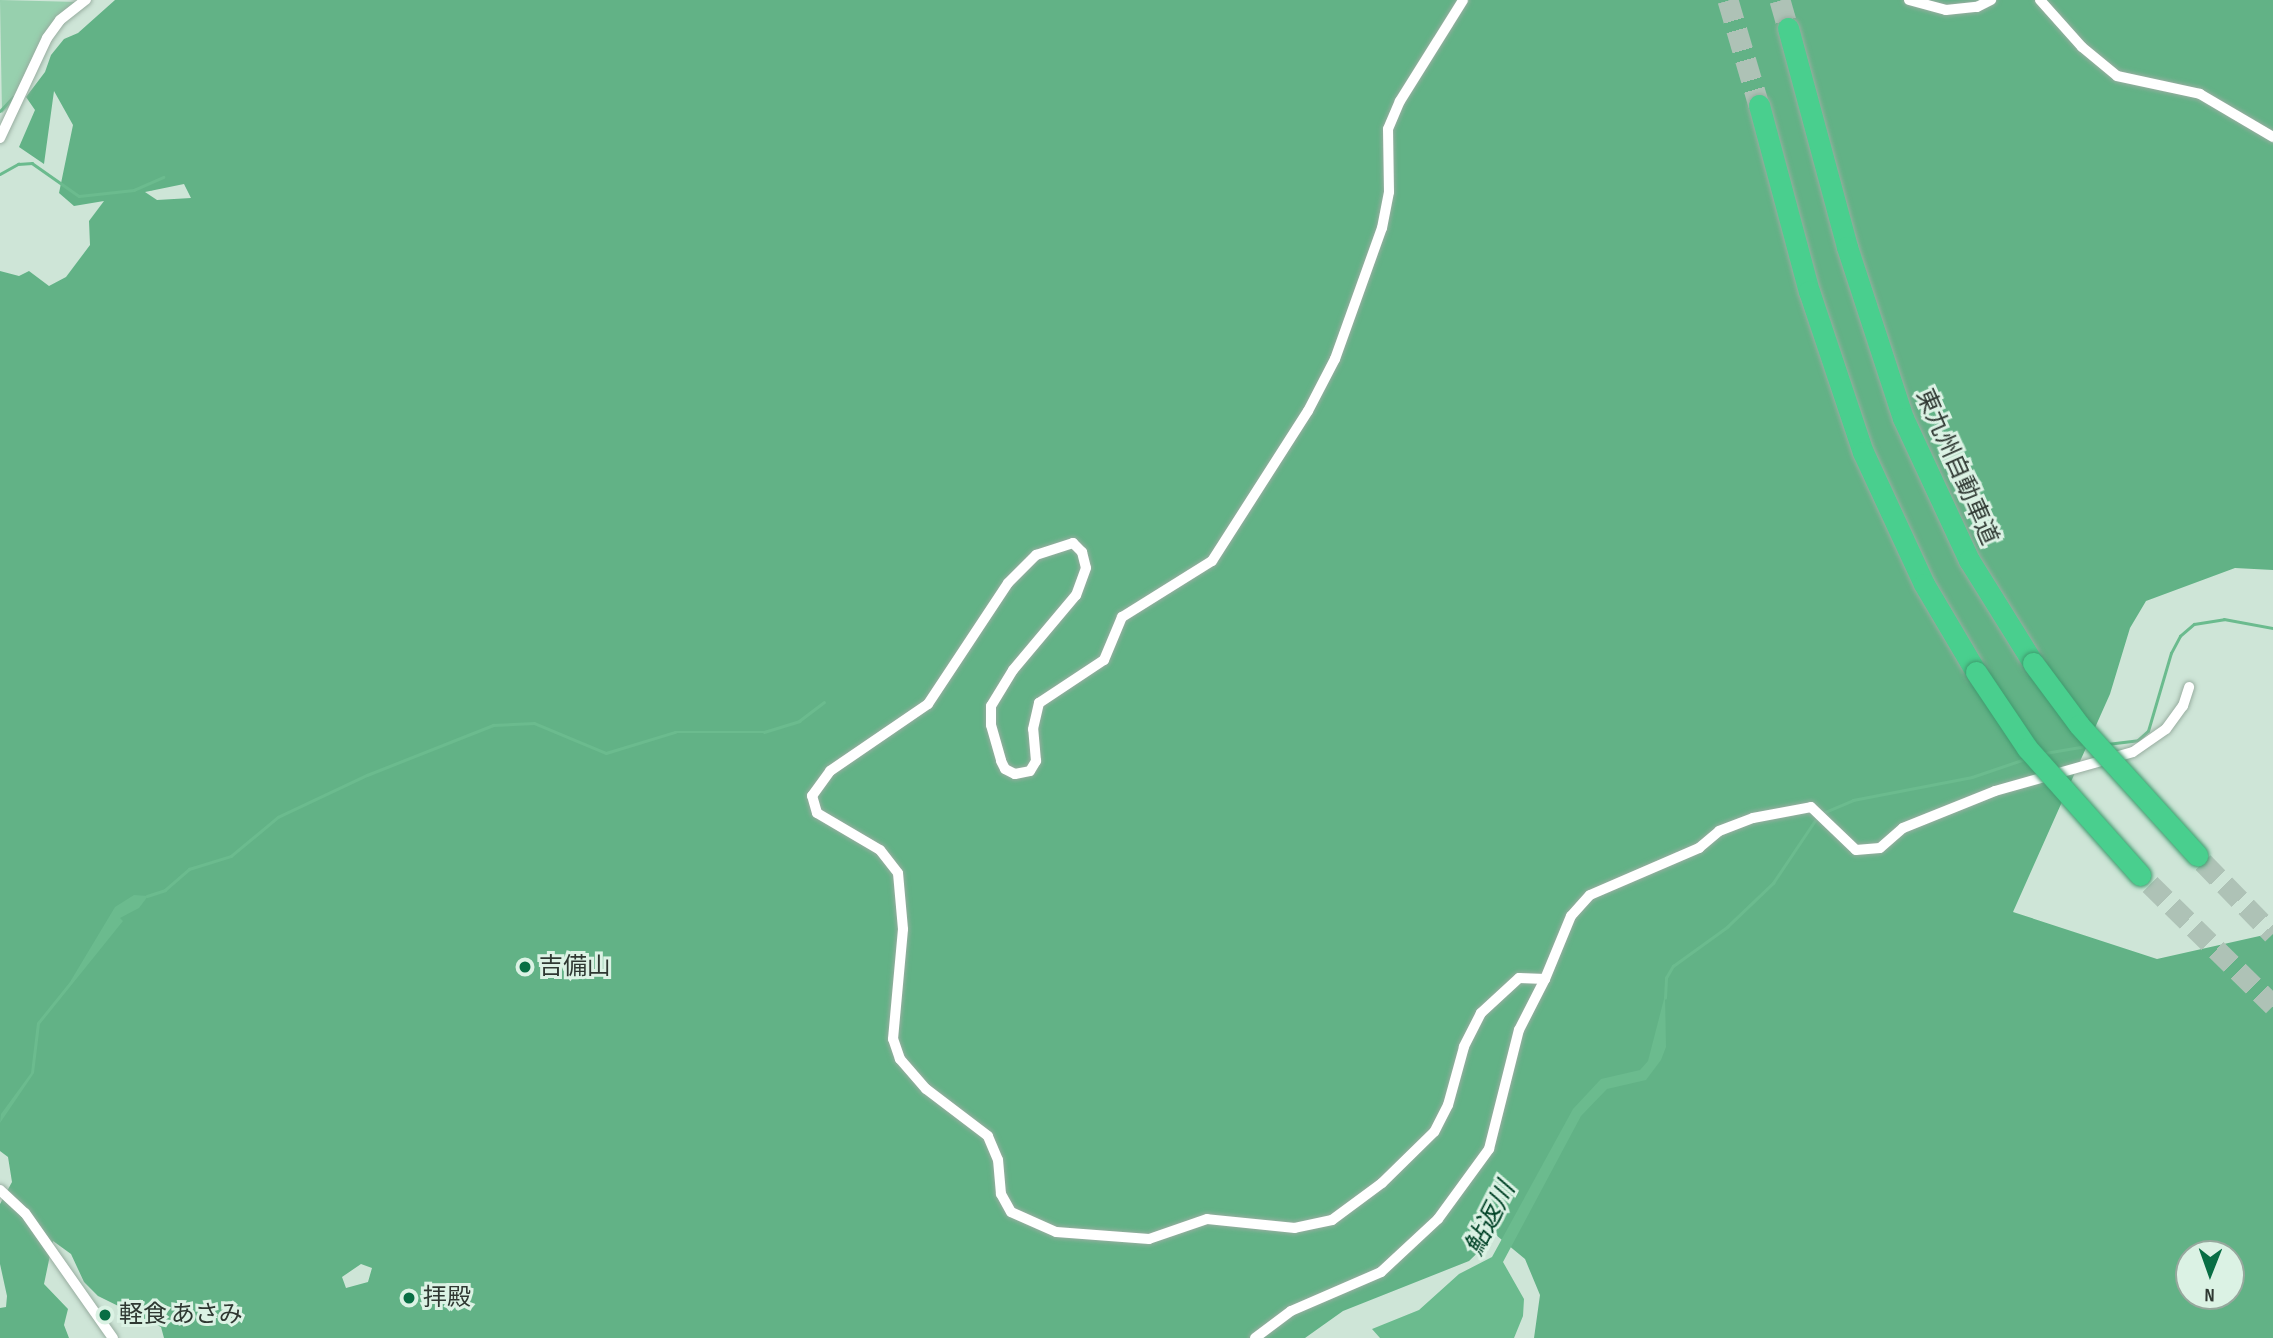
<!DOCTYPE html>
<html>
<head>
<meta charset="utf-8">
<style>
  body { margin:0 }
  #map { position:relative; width:2273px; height:1338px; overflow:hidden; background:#cee5d7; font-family:"Sofia Sans Condensed","Noto Sans JP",sans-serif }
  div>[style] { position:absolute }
  .green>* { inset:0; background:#97d0ae }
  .forest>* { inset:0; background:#62b286 }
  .water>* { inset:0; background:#6bbb8e }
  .stream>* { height:2.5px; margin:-1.25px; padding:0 1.25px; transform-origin:1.25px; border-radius:1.25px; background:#6bbb8e }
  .highway-tunnel>* { height:21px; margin-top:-10.5px; transform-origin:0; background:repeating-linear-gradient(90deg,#aec2b6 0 21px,transparent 0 31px) }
  .roads { filter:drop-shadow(0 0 2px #98ada0) drop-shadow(0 0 2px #98ada0) }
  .street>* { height:10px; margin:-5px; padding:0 5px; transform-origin:5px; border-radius:5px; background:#fff }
  .highway>* { height:21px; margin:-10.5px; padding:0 10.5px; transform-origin:10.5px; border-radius:10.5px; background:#49cf8e }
  .bridges { filter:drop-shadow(0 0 2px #409a6e) drop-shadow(0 0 2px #409a6e) }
  .highway-bridge>* { height:21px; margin:-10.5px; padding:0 10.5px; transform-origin:10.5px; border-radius:10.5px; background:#49cf8e }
  .dots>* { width:19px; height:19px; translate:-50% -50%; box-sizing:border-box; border:4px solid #dbf2e4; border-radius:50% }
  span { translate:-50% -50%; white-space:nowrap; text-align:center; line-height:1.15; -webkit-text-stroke:6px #dbf2e4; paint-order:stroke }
  .street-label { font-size:24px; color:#2f3832 }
  .poi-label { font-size:24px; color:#2f3832 }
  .left { translate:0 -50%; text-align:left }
  .water-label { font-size:26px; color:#004226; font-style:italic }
  .north { position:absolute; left:2175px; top:1240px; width:70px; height:70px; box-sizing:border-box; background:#dbf2e4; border:2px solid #96a89d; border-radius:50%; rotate:181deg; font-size:19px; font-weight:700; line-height:28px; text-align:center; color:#2f3832 }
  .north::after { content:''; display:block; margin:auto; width:24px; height:32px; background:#086e44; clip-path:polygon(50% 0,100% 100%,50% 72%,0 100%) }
</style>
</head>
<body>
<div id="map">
  <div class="green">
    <div style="clip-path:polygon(0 0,78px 2px,62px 14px,13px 103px,2px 113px)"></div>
  </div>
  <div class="forest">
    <div style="clip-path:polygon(evenodd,115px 0,2273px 0,2273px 570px,2235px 568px,2146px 601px,2130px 628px,2110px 694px,2013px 912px,2157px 959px,2273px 933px,2273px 1338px,1534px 1338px,1540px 1295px,1525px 1259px,1496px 1235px,1469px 1261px,1343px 1311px,1305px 1338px,164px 1338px,161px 1327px,98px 1296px,84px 1282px,71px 1254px,53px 1241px,44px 1284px,68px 1309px,64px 1325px,69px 1338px,0 1338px,0 1308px,6px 1307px,7px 1296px,0 1264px,0 1204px,12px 1182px,8px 1157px,0 1151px,0 271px,19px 276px,29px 271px,49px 286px,66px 277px,90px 245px,89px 221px,104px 201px,74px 206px,59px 193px,73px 125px,54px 91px,44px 164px,19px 147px,35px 110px,26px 97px,45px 72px,51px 55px,64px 39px,78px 33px,115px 0,184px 184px,191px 198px,157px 200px,145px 192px,184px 184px,115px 0,2189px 1254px,2231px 1254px,2231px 1296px,2189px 1296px,2189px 1254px,115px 0,361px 1264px,372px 1268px,368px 1282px,346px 1288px,342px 1277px,361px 1264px)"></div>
  </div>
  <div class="water">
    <div style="clip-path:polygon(134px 895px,148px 896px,139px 908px,120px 918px,123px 921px,40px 1024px,34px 1073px,0 1123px,1px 1114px,31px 1073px,37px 1023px,70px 982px,115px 907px)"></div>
    <div style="clip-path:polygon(1665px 995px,1666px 1047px,1661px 1060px,1646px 1080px,1607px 1089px,1581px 1116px,1503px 1262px,1524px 1299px,1523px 1316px,1514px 1338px,1380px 1338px,1372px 1329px,1419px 1310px,1459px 1274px,1492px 1257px,1573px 1109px,1601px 1079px,1640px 1070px,1648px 1061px)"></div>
  </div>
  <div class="stream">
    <div style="left:0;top:111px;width:19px;rotate:-47deg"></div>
    <div style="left:0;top:174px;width:21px;rotate:-29deg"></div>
    <div style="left:18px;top:164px;width:14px;rotate:-4deg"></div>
    <div style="left:32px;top:163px;width:57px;rotate:35.1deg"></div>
    <div style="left:79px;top:196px;width:55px;rotate:-6.2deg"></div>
    <div style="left:134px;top:190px;width:32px;rotate:-24deg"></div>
    <div style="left:2107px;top:744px;width:31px;rotate:-7deg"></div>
    <div style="left:2138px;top:740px;width:13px;rotate:-42deg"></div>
    <div style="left:2148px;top:731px;width:81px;rotate:-73.6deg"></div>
    <div style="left:2171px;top:653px;width:19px;rotate:-62deg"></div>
    <div style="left:2180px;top:636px;width:18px;rotate:-41deg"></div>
    <div style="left:2194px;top:624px;width:30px;rotate:-9deg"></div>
    <div style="left:2224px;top:619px;width:50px;rotate:10.4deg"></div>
    <div style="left:2045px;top:753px;width:43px;rotate:-9.5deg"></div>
    <div style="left:1823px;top:813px;width:33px;rotate:-23deg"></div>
    <div style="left:1853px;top:800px;width:121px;rotate:-10.9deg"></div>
    <div style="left:1972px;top:777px;width:56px;rotate:-18.8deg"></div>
    <div style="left:147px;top:896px;width:19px;rotate:-18deg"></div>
    <div style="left:165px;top:890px;width:32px;rotate:-41deg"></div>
    <div style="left:189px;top:869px;width:44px;rotate:-17.2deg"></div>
    <div style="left:231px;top:856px;width:61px;rotate:-39.7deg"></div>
    <div style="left:278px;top:817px;width:98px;rotate:-25.3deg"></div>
    <div style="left:367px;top:775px;width:136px;rotate:-21.6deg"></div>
    <div style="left:493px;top:725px;width:41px;rotate:-2.8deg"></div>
    <div style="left:534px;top:723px;width:78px;rotate:22.6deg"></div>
    <div style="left:606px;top:753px;width:72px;rotate:-16.9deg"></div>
    <div style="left:675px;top:732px;width:89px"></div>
    <div style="left:764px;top:732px;width:37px;rotate:-17deg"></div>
    <div style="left:799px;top:721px;width:31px;rotate:-37deg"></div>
    <div style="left:1665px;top:998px;width:20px;rotate:-87deg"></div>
    <div style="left:1666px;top:978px;width:14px;rotate:-60deg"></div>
    <div style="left:1673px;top:966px;width:67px;rotate:-35.8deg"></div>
    <div style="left:1727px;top:927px;width:64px;rotate:-43.7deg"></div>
    <div style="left:1773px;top:883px;width:81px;rotate:-56.1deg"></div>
  </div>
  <div class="highway-tunnel">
    <div style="left:1728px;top:0;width:109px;rotate:73.6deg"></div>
    <div style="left:1780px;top:0;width:29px;rotate:74deg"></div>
    <div style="left:2203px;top:862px;width:100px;rotate:45.8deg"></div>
    <div style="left:2150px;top:884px;width:173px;rotate:44.5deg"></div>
  </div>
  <div class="roads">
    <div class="street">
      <div style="left:1909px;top:0;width:38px;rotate:15deg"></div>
      <div style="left:1946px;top:10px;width:31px;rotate:-6deg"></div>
      <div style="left:1977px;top:7px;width:16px;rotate:-27deg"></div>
      <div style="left:2040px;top:0;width:63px;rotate:48.2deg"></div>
      <div style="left:2082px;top:47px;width:45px;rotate:39.6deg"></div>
      <div style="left:2117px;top:76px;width:85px;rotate:12.2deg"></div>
      <div style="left:2200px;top:94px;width:85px;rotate:30.5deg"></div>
      <div style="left:0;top:138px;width:110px;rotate:-64.8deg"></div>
      <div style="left:47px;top:38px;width:22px;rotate:-54deg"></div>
      <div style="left:60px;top:20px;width:33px;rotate:-38deg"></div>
      <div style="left:1545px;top:979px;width:68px;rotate:-67.6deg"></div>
      <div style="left:1571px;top:916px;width:28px;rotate:-48deg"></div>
      <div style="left:1590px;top:895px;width:119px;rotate:-23.3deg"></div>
      <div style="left:1699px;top:848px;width:26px;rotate:-40deg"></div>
      <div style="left:1719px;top:831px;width:36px;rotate:-21deg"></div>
      <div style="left:1753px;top:818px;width:59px;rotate:-10.7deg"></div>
      <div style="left:1811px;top:807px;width:62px;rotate:43.7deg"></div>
      <div style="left:1856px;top:850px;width:24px;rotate:-5deg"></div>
      <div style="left:1880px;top:848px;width:30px;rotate:-41deg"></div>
      <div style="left:1903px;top:828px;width:99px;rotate:-21.9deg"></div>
      <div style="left:1995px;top:791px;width:143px;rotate:-15.8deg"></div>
      <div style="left:2133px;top:752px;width:40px;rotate:-34.9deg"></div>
      <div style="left:2166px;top:729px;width:29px;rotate:-54deg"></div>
      <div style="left:2183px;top:706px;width:20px;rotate:-72deg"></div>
      <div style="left:0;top:1190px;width:34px;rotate:43deg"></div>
      <div style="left:25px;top:1213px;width:153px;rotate:54.9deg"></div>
      <div style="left:1255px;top:1338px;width:45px;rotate:-36.9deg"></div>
      <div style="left:1291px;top:1311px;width:98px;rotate:-23.4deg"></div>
      <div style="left:1381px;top:1272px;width:78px;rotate:-42.9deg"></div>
      <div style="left:1438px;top:1219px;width:87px;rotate:-53.9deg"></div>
      <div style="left:1489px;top:1149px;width:123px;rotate:-75.9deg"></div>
      <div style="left:1519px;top:1030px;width:57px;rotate:-63deg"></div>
      <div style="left:1545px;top:979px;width:26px;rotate:-178deg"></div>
      <div style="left:1519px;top:978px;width:52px;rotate:137.4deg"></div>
      <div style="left:1481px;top:1013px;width:38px;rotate:117deg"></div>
      <div style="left:1464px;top:1047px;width:60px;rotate:105.4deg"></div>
      <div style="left:1448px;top:1105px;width:30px;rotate:117deg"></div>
      <div style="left:1434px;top:1132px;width:73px;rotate:135.6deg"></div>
      <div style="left:1382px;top:1183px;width:62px;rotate:143.5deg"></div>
      <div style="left:1332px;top:1220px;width:38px;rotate:168deg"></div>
      <div style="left:1295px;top:1228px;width:88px;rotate:-174.2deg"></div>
      <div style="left:1207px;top:1219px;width:61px;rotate:161deg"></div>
      <div style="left:1149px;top:1239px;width:93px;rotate:-175.7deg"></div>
      <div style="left:1056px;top:1232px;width:49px;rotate:-156deg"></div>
      <div style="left:1011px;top:1212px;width:21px;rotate:-119deg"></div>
      <div style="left:1001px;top:1194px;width:34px;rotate:-95deg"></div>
      <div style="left:998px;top:1160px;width:26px;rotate:-113deg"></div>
      <div style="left:988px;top:1136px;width:78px;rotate:-142.8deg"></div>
      <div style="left:926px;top:1089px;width:40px;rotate:-131deg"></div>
      <div style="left:900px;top:1059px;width:21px;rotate:-109deg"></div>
      <div style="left:893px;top:1039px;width:110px;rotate:-84.8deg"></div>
      <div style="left:903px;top:929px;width:56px;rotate:-95.1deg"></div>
      <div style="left:898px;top:873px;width:29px;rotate:-128deg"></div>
      <div style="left:880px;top:850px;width:73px;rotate:-149.6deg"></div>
      <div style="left:817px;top:813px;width:18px;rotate:-106deg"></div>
      <div style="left:812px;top:796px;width:31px;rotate:-54deg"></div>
      <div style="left:830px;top:771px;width:119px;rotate:-34.4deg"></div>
      <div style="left:928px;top:704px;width:145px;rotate:-56.5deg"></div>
      <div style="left:1008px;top:583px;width:40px;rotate:-45deg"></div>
      <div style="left:1036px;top:555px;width:39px;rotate:-18deg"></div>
      <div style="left:1073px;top:543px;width:13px;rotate:45deg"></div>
      <div style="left:1082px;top:552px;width:16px;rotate:76deg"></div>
      <div style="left:1086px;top:568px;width:29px;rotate:110deg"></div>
      <div style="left:1076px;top:595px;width:98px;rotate:130deg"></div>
      <div style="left:1013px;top:670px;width:42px;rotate:121.4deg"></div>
      <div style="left:991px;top:706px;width:19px;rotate:90deg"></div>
      <div style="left:991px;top:725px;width:37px;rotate:74deg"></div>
      <div style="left:1001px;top:761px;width:9px;rotate:63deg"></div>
      <div style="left:1005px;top:769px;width:11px;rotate:27deg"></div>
      <div style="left:1015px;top:774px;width:15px;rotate:-11deg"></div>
      <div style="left:1030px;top:771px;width:12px;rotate:-59deg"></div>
      <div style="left:1036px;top:761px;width:32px;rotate:-95deg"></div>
      <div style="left:1033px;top:729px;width:27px;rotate:-77deg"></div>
      <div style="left:1039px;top:703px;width:78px;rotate:-33.5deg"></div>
      <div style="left:1104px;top:660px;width:47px;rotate:-67.3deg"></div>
      <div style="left:1122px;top:617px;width:106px;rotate:-31.9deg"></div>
      <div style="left:1212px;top:561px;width:178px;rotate:-57.4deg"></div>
      <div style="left:1308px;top:411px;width:59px;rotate:-62.6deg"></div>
      <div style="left:1335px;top:359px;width:139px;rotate:-70.3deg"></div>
      <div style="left:1382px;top:228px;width:37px;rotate:-79deg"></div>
      <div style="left:1389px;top:192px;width:63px;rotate:-90.9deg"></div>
      <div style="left:1388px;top:129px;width:30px;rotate:-67deg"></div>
      <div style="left:1400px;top:101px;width:119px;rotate:-58deg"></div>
    </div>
    <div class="highway">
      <div style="left:1788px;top:28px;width:227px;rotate:74.9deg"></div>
      <div style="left:1847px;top:247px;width:180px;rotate:71.9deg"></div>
      <div style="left:1903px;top:418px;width:157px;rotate:65.1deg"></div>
      <div style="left:1969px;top:560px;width:121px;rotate:58.1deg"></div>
      <div style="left:1759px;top:105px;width:193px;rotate:75deg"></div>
      <div style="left:1809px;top:291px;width:170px;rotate:71.5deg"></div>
      <div style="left:1863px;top:452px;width:145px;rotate:65.2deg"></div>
      <div style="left:1924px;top:584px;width:102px;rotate:59.4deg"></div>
    </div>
  </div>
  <div class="bridges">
    <div class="highway-bridge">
      <div style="left:2033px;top:663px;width:77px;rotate:53.4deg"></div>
      <div style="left:2079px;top:725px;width:176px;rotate:47.8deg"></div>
      <div style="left:1976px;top:672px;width:92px;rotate:56.1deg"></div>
      <div style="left:2027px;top:748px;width:170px;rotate:48.3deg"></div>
    </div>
  </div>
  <div class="dots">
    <div style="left:525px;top:967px;background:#086e44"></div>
    <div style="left:409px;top:1298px;background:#086e44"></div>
    <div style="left:105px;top:1315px;background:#086e44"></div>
  </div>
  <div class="street-label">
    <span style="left:1957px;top:467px;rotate:66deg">東九州自動車道</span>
  </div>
  <div class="poi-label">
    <span class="left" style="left:539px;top:967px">吉備山</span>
    <span class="left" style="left:423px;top:1298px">拝殿</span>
    <span class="left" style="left:119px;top:1315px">軽食 あさみ</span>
  </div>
  <div class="water-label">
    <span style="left:1491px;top:1219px;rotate:-63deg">鮎返川</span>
  </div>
  <div class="north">N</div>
</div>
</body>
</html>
